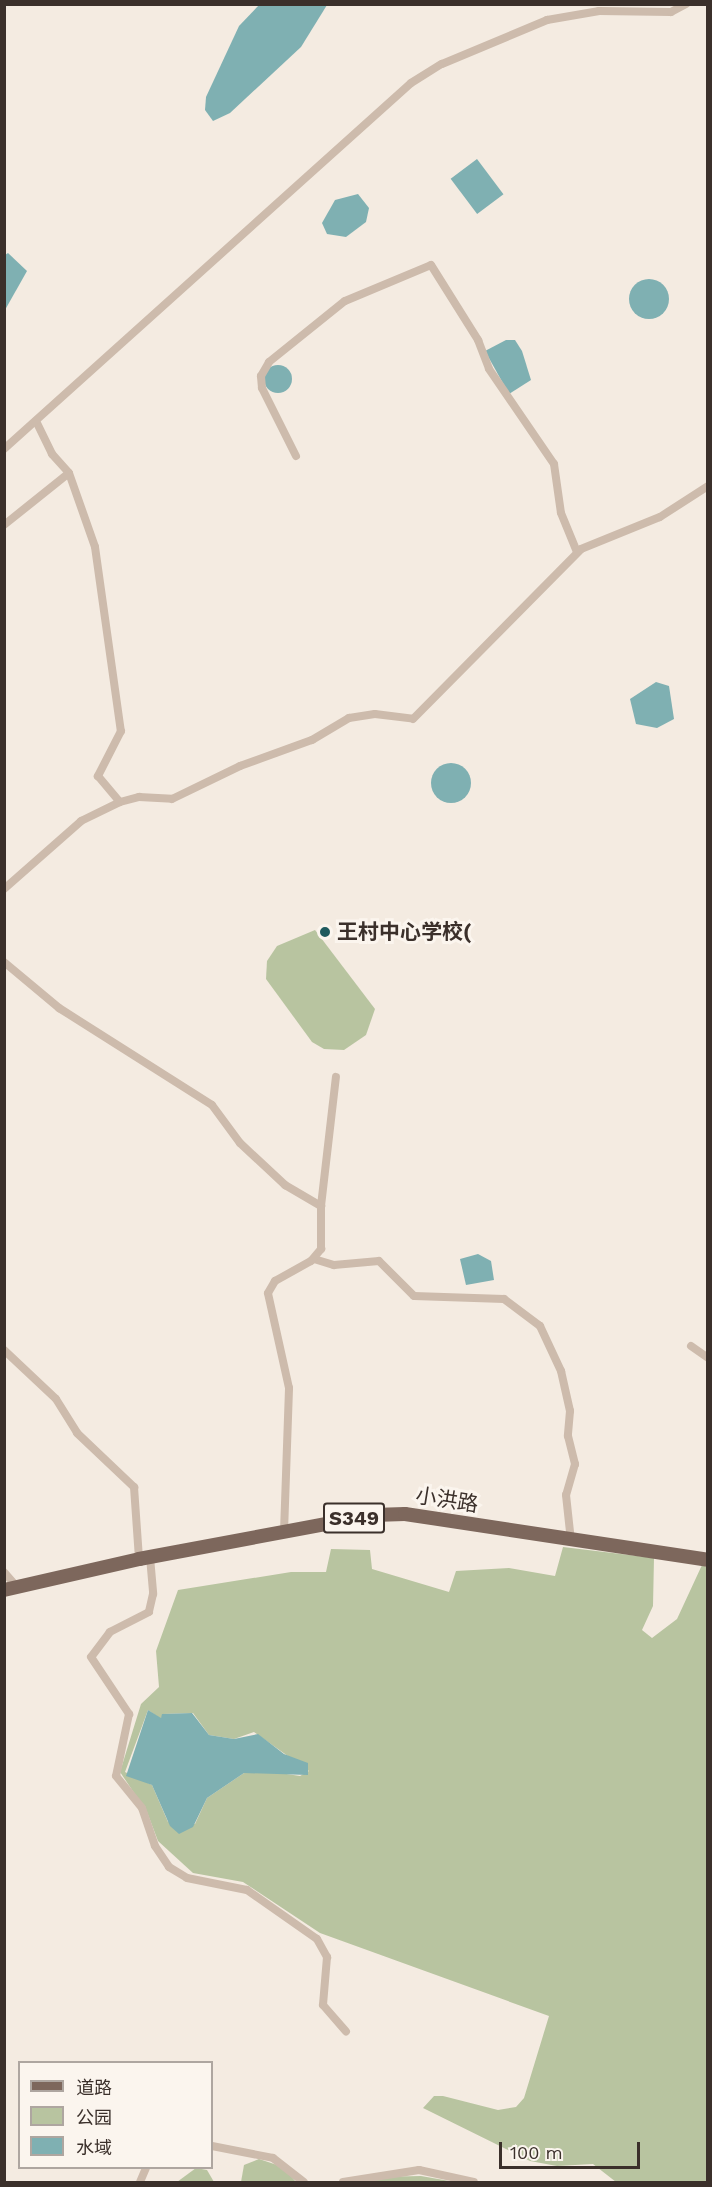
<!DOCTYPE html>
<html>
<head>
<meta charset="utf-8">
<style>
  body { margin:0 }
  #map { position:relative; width:712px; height:2187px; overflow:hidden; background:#f4ebe1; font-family:"Work Sans","Noto Sans SC",sans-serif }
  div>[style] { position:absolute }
  .green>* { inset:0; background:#b8c4a0 }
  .water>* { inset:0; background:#7fb0b2; transform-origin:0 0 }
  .round { border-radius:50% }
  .minor>* { height:8px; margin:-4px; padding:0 4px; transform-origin:4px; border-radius:4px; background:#cdbbac }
  .primary>* { height:14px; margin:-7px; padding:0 7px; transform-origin:7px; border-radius:7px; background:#7d675c }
  .dots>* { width:16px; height:16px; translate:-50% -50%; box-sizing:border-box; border:3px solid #fbf5ee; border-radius:50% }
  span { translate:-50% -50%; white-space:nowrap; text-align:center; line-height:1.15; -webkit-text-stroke:6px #fbf5ee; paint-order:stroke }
  .shield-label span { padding:2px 4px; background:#fbf5ee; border:2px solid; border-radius:4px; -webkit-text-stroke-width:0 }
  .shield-label { font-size:20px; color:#3b302b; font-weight:700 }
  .poi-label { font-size:21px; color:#3b302b; font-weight:700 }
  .left { translate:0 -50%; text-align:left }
  .street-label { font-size:21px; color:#3b302b }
  .frame { position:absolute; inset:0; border:6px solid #3b302b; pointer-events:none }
  .legend { position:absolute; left:18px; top:2061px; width:195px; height:108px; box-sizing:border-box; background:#fbf5ee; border:2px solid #aea6a0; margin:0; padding:8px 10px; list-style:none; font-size:18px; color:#3b302b }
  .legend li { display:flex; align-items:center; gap:12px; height:30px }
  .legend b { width:30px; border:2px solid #aea6a0 }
  .scale { position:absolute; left:499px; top:2142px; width:141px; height:27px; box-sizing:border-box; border:3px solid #3b302b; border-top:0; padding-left:8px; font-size:18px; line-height:21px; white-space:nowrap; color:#3b302b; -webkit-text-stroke:4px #fbf5ee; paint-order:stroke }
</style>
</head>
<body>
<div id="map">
  <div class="green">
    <div style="clip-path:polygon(315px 930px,375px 1009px,366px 1035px,344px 1050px,324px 1049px,312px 1042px,266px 979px,267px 961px,277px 946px)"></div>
    <div style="clip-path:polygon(evenodd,563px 1547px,654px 1558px,653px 1606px,642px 1630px,652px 1638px,677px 1619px,702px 1565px,707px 1567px,707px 2182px,616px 2182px,593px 2164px,557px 2166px,530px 2161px,423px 2108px,434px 2096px,443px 2096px,498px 2110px,516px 2107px,524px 2098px,549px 2016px,320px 1933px,243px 1882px,193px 1873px,158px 1841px,147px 1812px,120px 1772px,141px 1704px,159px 1687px,156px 1651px,178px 1590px,291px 1572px,326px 1572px,331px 1549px,370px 1550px,372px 1569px,449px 1592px,456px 1571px,509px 1568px,555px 1576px,563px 1547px,148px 1710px,161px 1719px,163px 1714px,193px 1713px,209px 1735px,234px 1739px,254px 1732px,309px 1771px,300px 1776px,260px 1770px,244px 1773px,207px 1798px,195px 1824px,168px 1822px,152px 1785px,125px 1772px,148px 1710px)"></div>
    <div style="clip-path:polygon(259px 2159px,283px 2167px,296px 2182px,241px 2182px,244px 2165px)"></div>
    <div style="clip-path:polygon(196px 2168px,207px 2170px,214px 2182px,177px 2182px)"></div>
    <div style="clip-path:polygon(421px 2176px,455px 2182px,368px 2182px,377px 2177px)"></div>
  </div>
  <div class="water">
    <div style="clip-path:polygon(259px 5px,327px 5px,301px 47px,230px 113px,213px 121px,205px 110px,206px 97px,239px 26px)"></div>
    <div style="left:477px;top:159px;width:44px;height:33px;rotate:53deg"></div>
    <div style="clip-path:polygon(358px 194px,369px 208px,366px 222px,346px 237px,327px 234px,322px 223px,335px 200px)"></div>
    <div style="clip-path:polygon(8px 253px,27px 271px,5px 310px,5px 255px)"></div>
    <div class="round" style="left:629px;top:279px;width:40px;height:40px"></div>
    <div style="clip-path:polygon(506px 340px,515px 340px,522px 351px,531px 380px,509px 394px,485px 351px)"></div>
    <div class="round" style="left:264px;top:365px;width:28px;height:28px"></div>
    <div style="clip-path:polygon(656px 682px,669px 686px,674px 719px,657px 728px,636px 724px,630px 699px)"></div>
    <div class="round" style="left:431px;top:763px;width:40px;height:40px"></div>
    <div style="clip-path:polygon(478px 1254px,491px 1261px,494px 1280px,466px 1285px,460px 1259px)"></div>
    <div style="clip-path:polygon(148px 1710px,161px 1718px,162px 1714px,192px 1713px,209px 1735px,234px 1739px,258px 1734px,284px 1754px,308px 1763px,308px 1775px,244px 1773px,207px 1798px,193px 1827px,179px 1834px,170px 1826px,152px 1785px,126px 1776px)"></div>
  </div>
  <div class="minor">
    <div style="left:36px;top:421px;width:37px;rotate:64deg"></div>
    <div style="left:52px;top:454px;width:25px;rotate:48deg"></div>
    <div style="left:69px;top:473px;width:78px;rotate:70.6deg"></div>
    <div style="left:95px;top:547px;width:186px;rotate:82deg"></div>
    <div style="left:121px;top:731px;width:51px;rotate:117.1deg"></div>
    <div style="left:98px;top:776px;width:34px;rotate:50deg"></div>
    <div style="left:120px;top:802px;width:20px;rotate:-15deg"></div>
    <div style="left:139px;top:797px;width:33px;rotate:3deg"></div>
    <div style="left:172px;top:799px;width:76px;rotate:-25.9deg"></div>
    <div style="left:240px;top:766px;width:77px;rotate:-19.9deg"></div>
    <div style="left:312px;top:740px;width:43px;rotate:-30.7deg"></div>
    <div style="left:349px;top:718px;width:26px;rotate:-9deg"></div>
    <div style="left:375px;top:714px;width:38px;rotate:7deg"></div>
    <div style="left:413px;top:719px;width:239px;rotate:-45.3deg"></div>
    <div style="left:581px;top:549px;width:85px;rotate:-22.1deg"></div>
    <div style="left:660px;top:517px;width:57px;rotate:-32.9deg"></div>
    <div style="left:4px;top:449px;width:547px;rotate:-41.96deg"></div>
    <div style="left:411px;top:83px;width:36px;rotate:-32deg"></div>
    <div style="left:442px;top:64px;width:114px;rotate:-22.7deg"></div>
    <div style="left:547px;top:20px;width:53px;rotate:-9.8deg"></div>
    <div style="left:599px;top:11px;width:72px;rotate:0.8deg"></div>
    <div style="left:671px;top:12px;width:17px;rotate:-28deg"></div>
    <div style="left:296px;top:456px;width:76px;rotate:-116.6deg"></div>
    <div style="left:262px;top:388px;width:12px;rotate:-95deg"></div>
    <div style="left:261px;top:376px;width:16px;rotate:-60deg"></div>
    <div style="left:269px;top:362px;width:97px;rotate:-38.8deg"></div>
    <div style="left:345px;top:301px;width:93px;rotate:-22.7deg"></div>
    <div style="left:431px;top:265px;width:89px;rotate:57.9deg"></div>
    <div style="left:478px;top:340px;width:31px;rotate:69deg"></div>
    <div style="left:489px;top:369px;width:115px;rotate:55.6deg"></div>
    <div style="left:554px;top:464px;width:49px;rotate:81.9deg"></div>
    <div style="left:561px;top:513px;width:42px;rotate:67.7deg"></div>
    <div style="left:4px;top:525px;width:83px;rotate:-38.7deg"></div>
    <div style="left:4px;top:889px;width:103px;rotate:-41.4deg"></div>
    <div style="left:81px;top:821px;width:43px;rotate:-26deg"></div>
    <div style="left:4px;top:962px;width:72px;rotate:39.9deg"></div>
    <div style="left:59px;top:1008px;width:181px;rotate:32.4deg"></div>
    <div style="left:212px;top:1105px;width:47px;rotate:53.6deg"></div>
    <div style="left:240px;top:1143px;width:62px;rotate:43deg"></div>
    <div style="left:285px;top:1185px;width:42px;rotate:30.3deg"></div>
    <div style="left:314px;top:1259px;width:21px;rotate:17deg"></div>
    <div style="left:334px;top:1265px;width:45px;rotate:-5.1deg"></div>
    <div style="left:379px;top:1261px;width:49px;rotate:45deg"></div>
    <div style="left:414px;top:1296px;width:90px;rotate:1.9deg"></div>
    <div style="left:504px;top:1299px;width:45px;rotate:36.9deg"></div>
    <div style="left:540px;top:1326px;width:50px;rotate:65deg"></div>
    <div style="left:561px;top:1371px;width:41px;rotate:77.3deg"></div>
    <div style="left:570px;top:1411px;width:25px;rotate:95deg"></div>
    <div style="left:568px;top:1436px;width:29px;rotate:76deg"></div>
    <div style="left:575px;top:1464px;width:32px;rotate:106deg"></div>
    <div style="left:566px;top:1495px;width:46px;rotate:83.8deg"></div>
    <div style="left:691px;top:1346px;width:21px;rotate:35deg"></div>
    <div style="left:4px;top:1350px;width:71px;rotate:43.3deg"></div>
    <div style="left:56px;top:1399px;width:40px;rotate:58deg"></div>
    <div style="left:77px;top:1433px;width:79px;rotate:43.5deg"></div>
    <div style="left:134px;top:1487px;width:72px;rotate:86deg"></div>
    <div style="left:284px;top:1532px;width:144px;rotate:-88deg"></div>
    <div style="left:289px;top:1388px;width:97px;rotate:-102.5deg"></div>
    <div style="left:268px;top:1293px;width:14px;rotate:-60deg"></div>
    <div style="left:275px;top:1281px;width:41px;rotate:-29.1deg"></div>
    <div style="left:311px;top:1261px;width:16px;rotate:-50deg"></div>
    <div style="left:321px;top:1249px;width:43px;rotate:-90deg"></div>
    <div style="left:321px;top:1206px;width:130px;rotate:-83.4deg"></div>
    <div style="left:150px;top:1557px;width:37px;rotate:85deg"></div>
    <div style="left:153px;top:1594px;width:18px;rotate:103deg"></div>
    <div style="left:149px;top:1612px;width:44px;rotate:152.9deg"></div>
    <div style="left:110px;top:1632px;width:31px;rotate:127deg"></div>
    <div style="left:91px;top:1657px;width:69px;rotate:56.3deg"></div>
    <div style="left:129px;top:1714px;width:63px;rotate:101.8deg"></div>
    <div style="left:116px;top:1776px;width:41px;rotate:50.9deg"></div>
    <div style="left:142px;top:1808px;width:40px;rotate:71.1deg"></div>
    <div style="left:155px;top:1846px;width:25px;rotate:56deg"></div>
    <div style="left:169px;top:1867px;width:21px;rotate:31deg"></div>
    <div style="left:187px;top:1878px;width:61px;rotate:11.3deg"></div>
    <div style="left:247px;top:1890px;width:85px;rotate:35deg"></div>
    <div style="left:317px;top:1939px;width:21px;rotate:61deg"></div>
    <div style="left:327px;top:1957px;width:48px;rotate:94.8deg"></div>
    <div style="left:323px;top:2005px;width:35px;rotate:49deg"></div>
    <div style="left:4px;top:1572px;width:18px;rotate:49deg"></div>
    <div style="left:212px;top:2146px;width:62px;rotate:11.1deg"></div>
    <div style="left:273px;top:2158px;width:39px;rotate:38deg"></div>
    <div style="left:140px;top:2182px;width:15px;rotate:-67deg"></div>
    <div style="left:343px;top:2182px;width:77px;rotate:-9deg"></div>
    <div style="left:419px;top:2170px;width:56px;rotate:12.3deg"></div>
  </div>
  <div class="primary">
    <div style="left:4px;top:1590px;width:139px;rotate:-12.9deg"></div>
    <div style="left:139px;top:1559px;width:238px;rotate:-10.6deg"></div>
    <div style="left:373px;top:1515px;width:32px;rotate:-2deg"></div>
    <div style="left:405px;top:1514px;width:306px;rotate:8.6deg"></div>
  </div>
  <div class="dots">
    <div style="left:325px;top:932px;background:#1f5a5e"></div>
  </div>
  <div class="shield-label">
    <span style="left:354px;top:1518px">S349</span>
  </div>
  <div class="poi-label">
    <span class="left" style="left:337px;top:932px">王村中心学校(</span>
  </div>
  <div class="street-label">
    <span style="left:447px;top:1500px;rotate:9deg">小洪路</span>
  </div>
  <div class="frame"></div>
  <ul class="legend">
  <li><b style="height:8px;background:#7d675c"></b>道路</li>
  <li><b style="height:16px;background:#b8c4a0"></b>公园</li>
  <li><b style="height:16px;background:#7fb0b2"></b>水域</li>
  </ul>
  <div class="scale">100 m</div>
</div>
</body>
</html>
